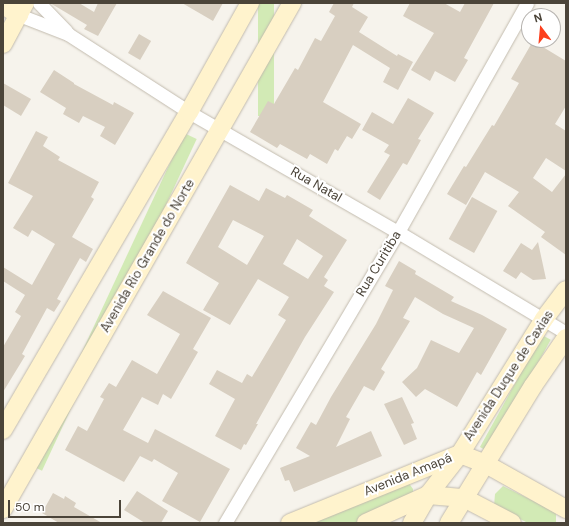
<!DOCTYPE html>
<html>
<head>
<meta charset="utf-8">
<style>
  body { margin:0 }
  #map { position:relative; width:569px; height:526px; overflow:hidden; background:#f6f3ec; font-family:"DM Sans",sans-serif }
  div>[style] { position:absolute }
  .green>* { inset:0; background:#d2eab5; transform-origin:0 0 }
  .building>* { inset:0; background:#d8cfc1; transform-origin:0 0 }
  .roads { filter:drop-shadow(0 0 1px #c2bbae) drop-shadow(0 0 1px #c2bbae) }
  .street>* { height:13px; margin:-6.5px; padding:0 6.5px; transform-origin:6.5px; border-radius:6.5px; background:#fff }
  .secondary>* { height:18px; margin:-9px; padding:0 9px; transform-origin:9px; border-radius:9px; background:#fff3cd }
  span { translate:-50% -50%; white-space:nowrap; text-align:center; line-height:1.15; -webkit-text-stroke:4px #fff; paint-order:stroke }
  .street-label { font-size:13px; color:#4b4439 }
  .frame { position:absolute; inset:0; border:4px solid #4b4439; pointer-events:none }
  .north { position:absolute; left:521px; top:8px; width:40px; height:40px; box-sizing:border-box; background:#fff; border:1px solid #b7b4b0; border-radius:50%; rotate:344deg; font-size:11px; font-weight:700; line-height:16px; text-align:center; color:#4b4439 }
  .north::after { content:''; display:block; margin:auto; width:14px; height:18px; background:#fc3f1d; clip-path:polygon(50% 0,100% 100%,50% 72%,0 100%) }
  .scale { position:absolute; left:8px; top:500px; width:113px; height:18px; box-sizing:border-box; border:2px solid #4b4439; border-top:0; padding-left:5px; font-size:12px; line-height:14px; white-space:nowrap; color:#4b4439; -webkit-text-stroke:3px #fff; paint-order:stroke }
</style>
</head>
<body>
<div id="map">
  <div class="green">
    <div style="left:258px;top:3px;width:16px;height:113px"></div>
    <div style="left:184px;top:133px;width:14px;height:366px;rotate:25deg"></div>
    <div style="left:542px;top:335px;width:10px;height:128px;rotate:29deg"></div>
    <div style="clip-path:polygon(408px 482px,413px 489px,413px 494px,411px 498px,355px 523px,301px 523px)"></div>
    <div style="clip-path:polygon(503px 486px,556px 512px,556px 523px,528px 523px,494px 506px,495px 494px)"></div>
  </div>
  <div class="building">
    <div style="clip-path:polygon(50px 3px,79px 3px,94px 12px,98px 3px,117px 3px,98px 36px,84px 29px,87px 25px)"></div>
    <div style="clip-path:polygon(182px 3px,223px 3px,213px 21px)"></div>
    <div style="clip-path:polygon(334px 3px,354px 3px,352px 7px,368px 17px,359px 32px,397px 56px,398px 54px,413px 62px,398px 90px,383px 82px,390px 68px,353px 45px,323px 102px,361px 124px,352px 139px,347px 136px,338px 151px,335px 149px,327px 164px,310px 154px,307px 159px,280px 144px,277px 148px,250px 132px,268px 101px,274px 104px,295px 68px,298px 70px,315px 38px,321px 41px,335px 16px,329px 12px)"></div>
    <div style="clip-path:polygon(410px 3px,444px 3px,460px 12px,465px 3px,494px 3px,464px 58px,468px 60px,455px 82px,435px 71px,430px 81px,411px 70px,434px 33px,403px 16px)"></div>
    <div style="left:139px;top:34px;width:14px;height:22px;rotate:30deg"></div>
    <div style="clip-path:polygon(533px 41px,566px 61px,566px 106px,555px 124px,566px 131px,566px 171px,546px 158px,533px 178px,552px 192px,566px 174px,566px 255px,541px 237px,545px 232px,508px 206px,519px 192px,485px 172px,466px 205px,447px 194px,464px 166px,466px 167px,492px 125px,494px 126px,519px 83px,511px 79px)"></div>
    <div style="clip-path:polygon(54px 70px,74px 83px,74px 84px,113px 105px,114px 102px,134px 113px,115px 145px,100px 136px,105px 127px,83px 116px,79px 123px,63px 114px,66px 108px,40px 92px)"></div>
    <div style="clip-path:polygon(3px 83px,31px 99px,21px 116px,3px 105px)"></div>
    <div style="clip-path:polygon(408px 98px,434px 113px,418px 139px,421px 140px,407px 165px,403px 163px,380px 200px,367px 192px,390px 155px,384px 152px,389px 145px,362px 130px,372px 112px,393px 124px)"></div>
    <div style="clip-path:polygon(36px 131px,48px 137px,43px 146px,60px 157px,58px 160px,99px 182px,91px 197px,94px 199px,72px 237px,93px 249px,86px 262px,80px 258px,57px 299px,61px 301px,54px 312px,47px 308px,22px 354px,25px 356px,3px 392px,3px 347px,21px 316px,15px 312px,25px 295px,3px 281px,3px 267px,32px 285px,55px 244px,32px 230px,28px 237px,13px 228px,33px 196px,8px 183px)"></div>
    <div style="clip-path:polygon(evenodd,230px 185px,259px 201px,266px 188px,285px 198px,287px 195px,313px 210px,309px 216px,347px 240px,324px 277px,328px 280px,324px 286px,334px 292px,305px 337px,256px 424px,258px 424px,246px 445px,244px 444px,241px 450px,215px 436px,235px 399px,209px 384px,217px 370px,242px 383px,247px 374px,252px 377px,286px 320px,278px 315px,289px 297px,258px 279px,230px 325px,203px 310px,219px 283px,186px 263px,230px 185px,233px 220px,264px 236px,247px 265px,218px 247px,233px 220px,230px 185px,297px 239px,323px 256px,308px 279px,283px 264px,297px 239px)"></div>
    <div style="left:472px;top:197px;width:29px;height:48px;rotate:29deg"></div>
    <div style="clip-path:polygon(538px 242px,546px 279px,533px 280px,521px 272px,516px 279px,503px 271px,521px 243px,532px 250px)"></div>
    <div style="clip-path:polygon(399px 261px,416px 271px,415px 274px,454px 297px,451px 301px,482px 315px,507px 329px,481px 375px,477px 372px,457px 407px,425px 389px,416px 397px,402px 382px,417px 368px,431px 340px,459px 353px,474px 328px,443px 314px,415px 297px,403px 318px,410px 321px,381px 369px,385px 372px,374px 391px,364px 386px,346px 417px,350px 419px,336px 447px,371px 431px,382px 456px,294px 492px,289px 480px,285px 481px,280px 468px,310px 456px,296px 448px,311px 422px,316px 425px,331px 397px,376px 324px,393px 290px,385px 286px)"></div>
    <div style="clip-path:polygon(163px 291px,211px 318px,193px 349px,198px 352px,171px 399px,163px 394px,158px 405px,142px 397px,123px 430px,148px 443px,155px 429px,230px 469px,200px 522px,162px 501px,178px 473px,154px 459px,152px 462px,140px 456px,124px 482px,65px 450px,78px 426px,87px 431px,104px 399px,100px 397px,109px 383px,116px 387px,132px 360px,157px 374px,180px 334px,147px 315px)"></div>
    <div style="clip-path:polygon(402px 397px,414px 423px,411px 424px,417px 439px,404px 445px,384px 404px)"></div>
    <div style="clip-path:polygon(137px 491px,168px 511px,161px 523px,145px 523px,124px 510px)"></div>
    <div style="clip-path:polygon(53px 493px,64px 499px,65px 496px,76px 503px,74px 507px,102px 523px,59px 523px,42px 513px)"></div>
  </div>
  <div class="roads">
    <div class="street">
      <div style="left:39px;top:3px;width:39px;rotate:46deg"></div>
      <div style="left:19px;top:15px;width:53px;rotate:21.2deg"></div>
      <div style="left:68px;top:34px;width:144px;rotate:32.8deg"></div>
      <div style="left:189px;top:112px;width:241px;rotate:29.9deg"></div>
      <div style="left:398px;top:232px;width:196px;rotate:31deg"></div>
      <div style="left:225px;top:523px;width:339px;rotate:-59.3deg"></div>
      <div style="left:398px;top:232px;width:263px;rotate:-60.6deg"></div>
    </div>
    <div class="secondary">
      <div style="left:3px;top:5px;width:19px;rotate:32deg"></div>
      <div style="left:3px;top:44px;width:47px;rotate:-61.8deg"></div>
      <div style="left:3px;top:430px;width:368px;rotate:-59.7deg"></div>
      <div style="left:189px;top:112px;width:125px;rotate:-60.8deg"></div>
      <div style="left:3px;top:509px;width:583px;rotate:-60.27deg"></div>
      <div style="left:290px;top:523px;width:183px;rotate:-22.1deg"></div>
      <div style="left:460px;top:454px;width:26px;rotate:21deg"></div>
      <div style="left:484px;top:463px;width:94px;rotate:29.3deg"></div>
      <div style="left:366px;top:523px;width:68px;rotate:-24.3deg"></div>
      <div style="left:428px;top:495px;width:36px;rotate:5deg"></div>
      <div style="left:464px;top:498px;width:54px;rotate:27.5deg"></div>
      <div style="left:412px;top:523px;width:32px;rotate:-60deg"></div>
      <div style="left:428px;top:495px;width:52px;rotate:-52deg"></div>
      <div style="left:460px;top:454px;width:159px;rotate:-58.1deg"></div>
      <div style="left:544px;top:319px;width:36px;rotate:-53deg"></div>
      <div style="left:449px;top:523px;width:161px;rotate:-58.5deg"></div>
      <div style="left:533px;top:386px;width:58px;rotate:-55.5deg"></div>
    </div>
  </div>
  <div class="street-label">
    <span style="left:316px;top:185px;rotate:30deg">Rua Natal</span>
    <span style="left:148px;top:256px;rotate:-60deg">Avenida Rio Grande do Norte</span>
    <span style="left:379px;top:264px;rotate:-59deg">Rua Curitiba</span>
    <span style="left:509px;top:376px;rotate:-57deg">Avenida Duque de Caxias</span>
    <span style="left:408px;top:475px;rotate:-22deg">Avenida Amapá</span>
  </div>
  <div class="frame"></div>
  <div class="north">N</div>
  <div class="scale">50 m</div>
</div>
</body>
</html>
